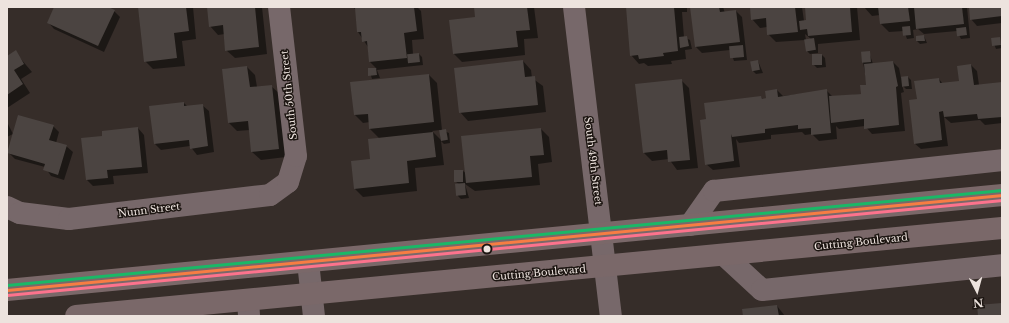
<!DOCTYPE html>
<html>
<head>
<meta charset="utf-8">
<style>
  body { margin:0 }
  #map { position:relative; width:1009px; height:323px; overflow:hidden; background:#362d29; font-family:"Libre Baskerville",serif }
  div>[style] { position:absolute }
  .shadow>* { inset:0; background:#0007 }
  .building>* { inset:0; background:#4b4441; transform-origin:0 0 }
  .minor>* { height:22px; margin:-11px; padding:0 11px; transform-origin:11px; border-radius:11px; background:#77686a }
  .major>* { height:22px; margin:-11px; padding:0 11px; transform-origin:11px; border-radius:11px; background:#7a6869 }
  .bus-1>* { height:3px; margin:-1.5px; padding:0 1.5px; transform-origin:1.5px; border-radius:1.5px; background:#f77d43 }
  .bus-2>* { height:3px; margin:-1.5px; padding:0 1.5px; transform-origin:1.5px; border-radius:1.5px; background:#fc738d }
  .bus-3>* { height:3px; margin:-1.5px; padding:0 1.5px; transform-origin:1.5px; border-radius:1.5px; background:#1ab867 }
  .dots>* { width:11px; height:11px; translate:-50% -50%; box-sizing:border-box; border:2px solid #1d1612; border-radius:50% }
  span { translate:-50% -50%; white-space:nowrap; text-align:center; line-height:1.15; -webkit-text-stroke:3px #1d1612; paint-order:stroke }
  .street-label { font-size:10px; color:#ede3de }
  .frame { position:absolute; inset:0; border:8px solid #ede3de; pointer-events:none }
  .north { position:absolute; left:957px; top:271px; width:40px; height:40px; -webkit-text-stroke:3px #1d1612; paint-order:stroke; rotate:174deg; font-size:11px; font-weight:700; line-height:16px; text-align:center; color:#ede3de }
  .north::after { content:''; display:block; margin:auto; width:14px; height:18px; background:#ede3de; clip-path:polygon(50% 0,100% 100%,50% 72%,0 100%) }
</style>
</head>
<body>
<div id="map">
  <div class="shadow">
    <div style="clip-path:polygon(55px 7px,106px 7px,114px 11px,120px 17px,104px 52px,54px 29px,48px 22px)"></div>
    <div style="clip-path:polygon(139px 7px,193px 7px,196px 39px,182px 41px,185px 66px,153px 69px,145px 61px)"></div>
    <div style="clip-path:polygon(208px 7px,262px 7px,267px 54px,235px 58px,226px 50px,225px 34px,218px 35px,210px 26px)"></div>
    <div style="clip-path:polygon(353px 7px,417px 7px,421px 11px,424px 39px,412px 40px,413px 54px,419px 54px,422px 57px,423px 65px,377px 70px,380px 78px,372px 79px,369px 69px,377px 69px,370px 62px,368px 47px,358px 32px,356px 10px)"></div>
    <div style="clip-path:polygon(475px 7px,534px 7px,538px 38px,524px 39px,525px 55px,462px 62px,454px 54px,450px 21px,476px 18px)"></div>
    <div style="clip-path:polygon(627px 7px,687px 7px,687px 12px,682px 12px,684px 37px,690px 40px,692px 49px,685px 50px,686px 59px,671px 61px,672px 64px,648px 66px,644px 63px,639px 64px,631px 55px)"></div>
    <div style="clip-path:polygon(691px 7px,723px 7px,725px 13px,736px 11px,742px 17px,747px 60px,734px 61px,730px 50px,702px 53px,696px 47px)"></div>
    <div style="clip-path:polygon(evenodd,751px 7px,802px 7px,804px 21px,807px 21px,806px 7px,857px 7px,860px 40px,818px 44px,818px 53px,810px 54px,807px 51px,805px 40px,776px 42px,768px 34px,767px 27px,760px 28px,752px 19px,751px 7px,805px 34px,811px 39px,806px 40px,805px 34px)"></div>
    <div style="clip-path:polygon(864px 7px,967px 7px,970px 38px,961px 39px,957px 31px,924px 34px,918px 29px,913px 30px,914px 38px,907px 39px,904px 31px,889px 32px,881px 24px,880px 15px,872px 16px)"></div>
    <div style="clip-path:polygon(970px 7px,1002px 7px,1002px 23px,977px 26px,971px 19px)"></div>
    <div style="clip-path:polygon(924px 36px,927px 43px,920px 44px,917px 41px)"></div>
    <div style="clip-path:polygon(999px 38px,1002px 48px,996px 49px,992px 39px)"></div>
    <div style="clip-path:polygon(15px 52px,32px 72px,21px 79px,30px 93px,7px 108px,7px 58px)"></div>
    <div style="clip-path:polygon(869px 52px,873px 64px,893px 62px,899px 68px,901px 78px,908px 77px,911px 80px,912px 89px,906px 89px,902px 85px,904px 92px,901px 93px,905px 131px,872px 134px,865px 126px,839px 129px,836px 126px,837px 139px,819px 141px,812px 134px,805px 135px,802px 132px,771px 135px,771px 139px,739px 143px,736px 139px,740px 167px,713px 170px,706px 164px,702px 121px,761px 97px,763px 100px,777px 90px,783px 96px,827px 91px,833px 97px,862px 94px,867px 85px,863px 62px)"></div>
    <div style="clip-path:polygon(822px 55px,825px 58px,826px 67px,817px 68px,814px 65px)"></div>
    <div style="clip-path:polygon(523px 61px,531px 70px,532px 78px,543px 86px,546px 112px,468px 121px,460px 112px)"></div>
    <div style="clip-path:polygon(758px 61px,763px 73px,756px 74px,753px 71px)"></div>
    <div style="clip-path:polygon(971px 65px,977px 71px,979px 85px,1002px 83px,1002px 123px,985px 125px,980px 120px,951px 123px,944px 117px,948px 146px,921px 149px,914px 143px,918px 100px,939px 79px,943px 84px,960px 82px)"></div>
    <div style="clip-path:polygon(247px 67px,255px 75px,257px 87px,271px 86px,280px 94px,286px 157px,261px 160px,252px 152px,250px 130px,237px 131px,229px 123px,223px 69px)"></div>
    <div style="clip-path:polygon(evenodd,429px 75px,437px 83px,442px 130px,449px 133px,450px 143px,444px 144px,441px 141px,444px 165px,415px 168px,417px 191px,363px 197px,355px 189px,380px 139px,370px 129px,370px 122px,363px 123px,355px 115px,351px 83px,429px 75px,440px 130px,441px 140px,432px 131px,440px 130px)"></div>
    <div style="clip-path:polygon(681px 80px,689px 88px,698px 168px,677px 170px,669px 159px,652px 161px,644px 153px)"></div>
    <div style="clip-path:polygon(184px 103px,188px 107px,202px 105px,209px 111px,214px 152px,197px 155px,190px 146px,161px 150px,155px 144px)"></div>
    <div style="clip-path:polygon(7px 122px,13px 134px,7px 137px)"></div>
    <div style="clip-path:polygon(53px 126px,59px 132px,56px 143px,66px 146px,73px 152px,64px 180px,51px 176px,45px 167px,15px 159px,8px 152px)"></div>
    <div style="clip-path:polygon(138px 128px,144px 135px,148px 173px,113px 176px,114px 184px,93px 186px,87px 180px,103px 137px)"></div>
    <div style="clip-path:polygon(541px 129px,549px 137px,552px 162px,538px 164px,540px 185px,475px 191px,465px 184px,469px 198px,461px 199px,458px 196px,459px 184px,456px 182px,463px 171px,466px 173px)"></div>
    <div style="clip-path:polygon(777px 306px,785px 316px,744px 316px)"></div>
  </div>
  <div class="building">
    <div style="clip-path:polygon(54px 7px,108px 7px,115px 10px,98px 46px,47px 23px)"></div>
    <div style="clip-path:polygon(138px 7px,186px 7px,189px 31px,174px 33px,177px 58px,144px 62px)"></div>
    <div style="clip-path:polygon(207px 7px,255px 7px,259px 47px,225px 51px,223px 25px,209px 27px)"></div>
    <div style="clip-path:polygon(414px 7px,417px 31px,404px 33px,407px 58px,369px 62px,367px 41px,362px 42px,361px 32px,357px 32px,355px 8px)"></div>
    <div style="clip-path:polygon(474px 7px,527px 7px,530px 30px,516px 31px,518px 47px,453px 54px,449px 20px,475px 17px)"></div>
    <div style="clip-path:polygon(626px 7px,674px 7px,678px 51px,663px 53px,664px 56px,639px 59px,638px 55px,630px 56px)"></div>
    <div style="clip-path:polygon(690px 7px,719px 7px,720px 12px,736px 10px,740px 42px,695px 47px)"></div>
    <div style="clip-path:polygon(750px 7px,795px 7px,798px 32px,767px 35px,766px 18px,751px 20px)"></div>
    <div style="clip-path:polygon(805px 7px,850px 7px,852px 32px,808px 36px,807px 29px,800px 30px,799px 21px,806px 20px)"></div>
    <div style="clip-path:polygon(878px 7px,908px 7px,910px 21px,880px 24px)"></div>
    <div style="clip-path:polygon(914px 7px,962px 7px,964px 24px,916px 29px)"></div>
    <div style="clip-path:polygon(969px 7px,1002px 7px,1002px 16px,970px 20px)"></div>
    <div style="left:910px;top:26px;width:9px;height:8px;rotate:84deg"></div>
    <div style="left:966px;top:27px;width:8px;height:10px;rotate:83deg"></div>
    <div style="clip-path:polygon(924px 35px,925px 41px,916px 41px,916px 36px)"></div>
    <div style="clip-path:polygon(687px 36px,689px 46px,680px 48px,679px 37px)"></div>
    <div style="left:1000px;top:37px;width:8px;height:9px;rotate:83deg"></div>
    <div style="left:814px;top:38px;width:12px;height:10px;rotate:81deg"></div>
    <div style="left:743px;top:45px;width:12px;height:14px;rotate:85deg"></div>
    <div style="clip-path:polygon(16px 50px,24px 64px,14px 70px,23px 84px,7px 95px,7px 56px)"></div>
    <div style="left:870px;top:51px;width:11px;height:9px;rotate:85deg"></div>
    <div style="left:419px;top:53px;width:9px;height:12px;rotate:84deg"></div>
    <div style="left:812px;top:54px;width:10px;height:11px"></div>
    <div style="clip-path:polygon(523px 60px,525px 77px,535px 76px,538px 105px,459px 113px,454px 68px)"></div>
    <div style="left:758px;top:60px;width:10px;height:8px;rotate:79deg"></div>
    <div style="clip-path:polygon(893px 61px,898px 86px,896px 87px,899px 125px,864px 129px,864px 119px,831px 123px,829px 96px,861px 94px,860px 85px,866px 85px,864px 64px)"></div>
    <div style="clip-path:polygon(971px 64px,974px 85px,1002px 82px,1002px 117px,978px 119px,977px 114px,944px 117px,943px 111px,939px 112px,942px 140px,914px 144px,909px 100px,917px 99px,914px 81px,939px 78px,940px 83px,959px 81px,957px 66px)"></div>
    <div style="clip-path:polygon(247px 66px,250px 87px,272px 85px,279px 149px,251px 152px,248px 121px,228px 123px,222px 69px)"></div>
    <div style="clip-path:polygon(368px 68px,376px 68px,377px 75px,368px 76px)"></div>
    <div style="clip-path:polygon(429px 74px,434px 122px,369px 129px,368px 114px,354px 115px,350px 82px)"></div>
    <div style="left:908px;top:76px;width:10px;height:7px;rotate:84deg"></div>
    <div style="clip-path:polygon(682px 79px,690px 160px,668px 162px,667px 150px,643px 153px,635px 84px)"></div>
    <div style="clip-path:polygon(777px 89px,778px 97px,827px 89px,831px 133px,811px 135px,811px 128px,798px 129px,798px 125px,765px 129px,765px 133px,732px 137px,731px 134px,734px 161px,705px 165px,700px 120px,706px 119px,704px 103px,761px 96px,762px 99px,766px 98px,765px 91px)"></div>
    <div style="clip-path:polygon(184px 102px,184px 106px,203px 104px,208px 146px,190px 149px,189px 140px,154px 144px,149px 106px)"></div>
    <div style="clip-path:polygon(18px 115px,54px 125px,49px 140px,67px 145px,58px 175px,43px 170px,45px 164px,7px 153px)"></div>
    <div style="clip-path:polygon(138px 127px,142px 167px,107px 170px,108px 178px,86px 180px,81px 138px,102px 136px,102px 131px)"></div>
    <div style="clip-path:polygon(541px 128px,544px 155px,530px 156px,532px 177px,466px 183px,461px 136px)"></div>
    <div style="left:446px;top:129px;width:11px;height:7px;rotate:80deg"></div>
    <div style="clip-path:polygon(433px 132px,436px 157px,407px 161px,409px 183px,354px 189px,351px 161px,370px 159px,368px 139px)"></div>
    <div style="left:454px;top:170px;width:9px;height:12px"></div>
    <div style="left:465px;top:183px;width:12px;height:10px;rotate:85deg"></div>
    <div style="clip-path:polygon(1002px 303px,1002px 316px,978px 316px,977px 305px)"></div>
    <div style="clip-path:polygon(777px 305px,779px 316px,743px 316px,742px 309px)"></div>
  </div>
  <div class="minor">
    <div style="left:574px;top:7px;width:311px;rotate:83.2deg"></div>
    <div style="left:7px;top:207px;width:14px;rotate:25deg"></div>
    <div style="left:20px;top:213px;width:49px;rotate:7deg"></div>
    <div style="left:69px;top:219px;width:202px;rotate:-6.8deg"></div>
    <div style="left:270px;top:195px;width:22px;rotate:-36deg"></div>
    <div style="left:288px;top:182px;width:27px;rotate:-73deg"></div>
    <div style="left:296px;top:156px;width:150px;rotate:-96.5deg"></div>
    <div style="left:690px;top:225px;width:42px;rotate:-54.8deg"></div>
    <div style="left:714px;top:191px;width:290px;rotate:-6.1deg"></div>
    <div style="left:725px;top:256px;width:50px;rotate:42.6deg"></div>
    <div style="left:762px;top:290px;width:241px;rotate:-5.9deg"></div>
    <div style="left:308px;top:262px;width:54px;rotate:83.7deg"></div>
    <div style="left:248px;top:301px;width:15px;rotate:86deg"></div>
  </div>
  <div class="major">
    <div style="left:7px;top:290px;width:1000px;rotate:-5.45deg"></div>
    <div style="left:76px;top:316px;width:930px;rotate:-5.43deg"></div>
  </div>
  <div class="bus-1">
    <div style="left:7px;top:290px;width:1000px;rotate:-5.45deg"></div>
  </div>
  <div class="bus-2">
    <div style="left:7px;top:295px;width:1000px;rotate:-5.45deg"></div>
  </div>
  <div class="bus-3">
    <div style="left:7px;top:285px;width:1000px;rotate:-5.45deg"></div>
  </div>
  <div class="dots">
    <div style="left:487px;top:249px;background:#ede3de"></div>
  </div>
  <div class="street-label">
    <span style="left:289px;top:95px;rotate:-96deg">South 50th Street</span>
    <span style="left:593px;top:161px;rotate:83deg">South 49th Street</span>
    <span style="left:149px;top:210px;rotate:-7deg">Nunn Street</span>
    <span style="left:861px;top:242px;rotate:-6deg">Cutting Boulevard</span>
    <span style="left:539px;top:273px;rotate:-5deg">Cutting Boulevard</span>
  </div>
  <div class="frame"></div>
  <div class="north">N</div>
</div>
</body>
</html>
